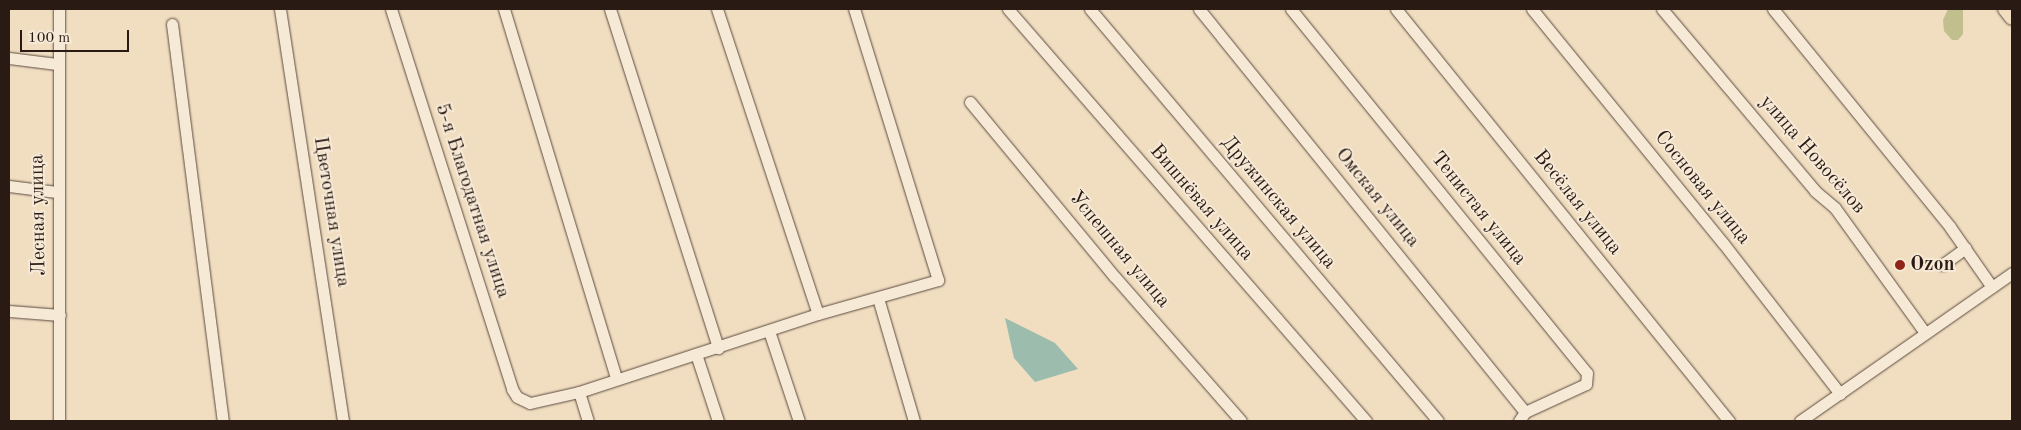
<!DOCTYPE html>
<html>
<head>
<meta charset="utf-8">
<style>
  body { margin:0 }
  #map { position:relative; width:2021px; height:430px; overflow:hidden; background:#f1ddc0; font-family:"Old Standard TT",serif }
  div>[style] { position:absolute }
  .green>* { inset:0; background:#c1bf8e }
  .water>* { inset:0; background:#9cbdad }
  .roads { filter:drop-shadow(0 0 1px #5b4b3f) drop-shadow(0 0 1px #5b4b3f) }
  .minor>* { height:11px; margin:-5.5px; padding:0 5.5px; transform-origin:5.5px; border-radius:5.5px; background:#f6e9d6 }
  .major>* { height:14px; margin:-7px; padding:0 7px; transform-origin:7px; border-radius:7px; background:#f1ddc0 }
  .dots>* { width:14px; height:14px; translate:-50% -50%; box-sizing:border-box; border:2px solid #f6e9d6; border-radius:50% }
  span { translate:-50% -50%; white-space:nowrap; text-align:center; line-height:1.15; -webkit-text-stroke:4px #f6e9d6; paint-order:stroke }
  .street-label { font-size:20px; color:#291a14 }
  .poi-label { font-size:20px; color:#291a14; font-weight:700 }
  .left { translate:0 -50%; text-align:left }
  .frame { position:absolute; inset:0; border:10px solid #291a14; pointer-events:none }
  .scale { position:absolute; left:20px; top:30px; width:109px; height:22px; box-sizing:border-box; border:2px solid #291a14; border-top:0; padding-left:6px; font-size:15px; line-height:18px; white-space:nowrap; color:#291a14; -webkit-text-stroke:4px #f6e9d6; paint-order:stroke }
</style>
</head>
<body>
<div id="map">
  <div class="green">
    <div style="clip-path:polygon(1948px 9px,1963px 9px,1963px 34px,1958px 40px,1952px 40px,1944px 31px,1943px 20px)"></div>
  </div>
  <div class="water">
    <div style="clip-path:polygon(1005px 318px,1055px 343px,1078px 369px,1035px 382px,1014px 358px)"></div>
  </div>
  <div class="roads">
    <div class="minor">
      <div style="left:280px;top:9px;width:417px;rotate:81.3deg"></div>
      <div style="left:391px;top:9px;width:399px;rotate:72.3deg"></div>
      <div style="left:512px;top:389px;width:9px;rotate:58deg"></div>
      <div style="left:517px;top:397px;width:14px;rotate:25deg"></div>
      <div style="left:530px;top:403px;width:50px;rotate:-12.7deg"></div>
      <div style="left:579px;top:392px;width:251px;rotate:-18.1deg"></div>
      <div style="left:818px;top:314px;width:125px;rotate:-15.8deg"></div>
      <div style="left:938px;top:280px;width:284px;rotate:-107.2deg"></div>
      <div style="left:504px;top:9px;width:386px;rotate:73.1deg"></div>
      <div style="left:610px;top:9px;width:356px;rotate:72.3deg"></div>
      <div style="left:717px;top:9px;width:321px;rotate:71.7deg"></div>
      <div style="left:1008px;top:9px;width:546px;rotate:49.01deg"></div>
      <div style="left:1090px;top:9px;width:539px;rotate:49.81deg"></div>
      <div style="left:1199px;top:9px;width:518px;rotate:51.03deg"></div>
      <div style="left:1291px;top:9px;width:469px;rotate:50.9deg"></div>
      <div style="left:1587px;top:373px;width:11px;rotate:95deg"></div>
      <div style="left:1586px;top:384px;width:67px;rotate:155.3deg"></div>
      <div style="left:1525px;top:412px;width:11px;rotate:124deg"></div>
      <div style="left:1396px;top:9px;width:530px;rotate:51.05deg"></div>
      <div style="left:1532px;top:9px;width:302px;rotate:50.8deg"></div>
      <div style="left:1723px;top:243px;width:191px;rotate:52.2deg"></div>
      <div style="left:1662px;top:9px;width:238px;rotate:49.9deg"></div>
      <div style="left:1815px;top:191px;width:26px;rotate:40deg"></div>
      <div style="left:1835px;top:208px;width:154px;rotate:54.2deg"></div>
      <div style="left:1773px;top:9px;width:281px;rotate:50.9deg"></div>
      <div style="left:1950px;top:227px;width:73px;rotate:55deg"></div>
      <div style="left:172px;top:24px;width:400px;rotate:82.7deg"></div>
      <div style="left:9px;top:58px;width:48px;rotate:7.1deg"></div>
      <div style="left:970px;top:102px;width:227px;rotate:50.4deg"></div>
      <div style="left:1115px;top:277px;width:191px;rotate:48.8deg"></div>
      <div style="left:9px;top:186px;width:48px;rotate:7.1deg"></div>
      <div style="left:1942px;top:265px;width:29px;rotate:-36deg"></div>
      <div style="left:878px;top:298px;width:128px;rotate:73.7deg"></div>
      <div style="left:9px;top:311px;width:51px;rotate:4.5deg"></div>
      <div style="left:769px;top:331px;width:95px;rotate:71.6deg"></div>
      <div style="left:696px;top:354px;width:71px;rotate:71.8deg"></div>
      <div style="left:579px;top:392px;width:30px;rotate:73deg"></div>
      <div style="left:59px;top:421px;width:412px;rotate:-90deg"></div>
      <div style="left:1800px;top:421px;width:259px;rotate:-34.9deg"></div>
    </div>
    <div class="major">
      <div style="left:2005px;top:9px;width:11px;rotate:52deg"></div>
    </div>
  </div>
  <div class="dots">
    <div style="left:1900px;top:265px;background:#8f2418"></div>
  </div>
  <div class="street-label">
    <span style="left:1812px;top:155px;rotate:49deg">улица Новосёлов</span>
    <span style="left:1702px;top:188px;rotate:51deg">Сосновая улица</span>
    <span style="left:1377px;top:198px;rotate:51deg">Омская улица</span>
    <span style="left:472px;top:201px;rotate:72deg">5-я Благодатная улица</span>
    <span style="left:1201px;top:203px;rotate:49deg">Вишнёвая улица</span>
    <span style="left:1278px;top:203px;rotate:50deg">Дружинская улица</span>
    <span style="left:1577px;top:203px;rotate:51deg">Весёлая улица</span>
    <span style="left:1478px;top:209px;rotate:51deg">Тенистая улица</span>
    <span style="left:331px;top:212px;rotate:81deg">Цветочная улица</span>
    <span style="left:39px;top:215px;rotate:-91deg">Лесная улица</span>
    <span style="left:1119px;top:250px;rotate:50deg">Успешная улица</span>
  </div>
  <div class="poi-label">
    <span class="left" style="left:1910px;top:265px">Ozon</span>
  </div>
  <div class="frame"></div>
  <div class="scale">100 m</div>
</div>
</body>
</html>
